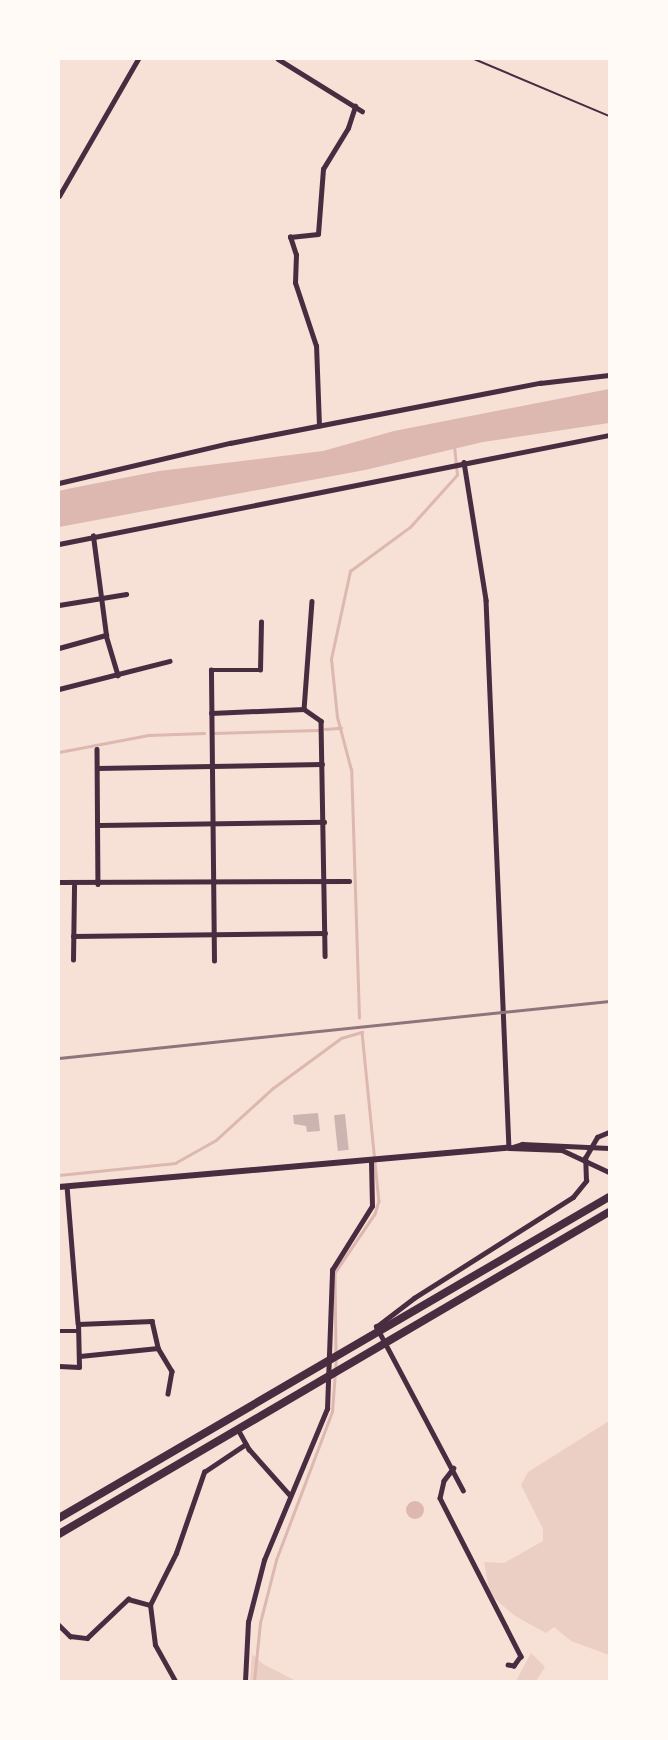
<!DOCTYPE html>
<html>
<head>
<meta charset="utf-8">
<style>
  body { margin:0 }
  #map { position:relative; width:668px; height:1740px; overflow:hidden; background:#f7e1d7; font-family:Cabin,sans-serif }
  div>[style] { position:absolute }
  .green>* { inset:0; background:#ebcfc5 }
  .water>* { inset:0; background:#dcb8b0 }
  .round { border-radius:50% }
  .stream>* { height:2.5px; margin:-1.25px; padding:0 1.25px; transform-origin:1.25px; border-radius:1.25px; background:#dcb8b0 }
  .building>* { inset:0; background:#ccb4b1; transform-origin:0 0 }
  .path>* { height:2px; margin:-1px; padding:0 1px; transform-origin:1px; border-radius:1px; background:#4a2c40 }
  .minor>* { height:4.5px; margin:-2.25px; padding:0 2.25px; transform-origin:2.25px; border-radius:2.25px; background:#4a2c40 }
  .tertiary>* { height:5.5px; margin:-2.75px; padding:0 2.75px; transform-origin:2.75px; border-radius:2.75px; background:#4a2c40 }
  .trunk>* { height:8px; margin:-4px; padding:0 4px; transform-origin:4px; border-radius:4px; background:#4a2c40 }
  .rail>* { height:2.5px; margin:-1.25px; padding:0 1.25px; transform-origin:1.25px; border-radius:1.25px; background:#8f747c }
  span { translate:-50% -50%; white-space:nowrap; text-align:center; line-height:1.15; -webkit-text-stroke:4px #fffaf5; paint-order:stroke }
  .frame { position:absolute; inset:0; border:60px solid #fffaf5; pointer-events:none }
</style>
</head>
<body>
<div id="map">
  <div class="green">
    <div style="clip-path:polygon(609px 1421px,609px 1655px,571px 1641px,554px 1627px,546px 1633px,515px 1616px,490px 1595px,484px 1562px,504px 1563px,543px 1541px,543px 1529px,521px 1485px,528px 1472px)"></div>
    <div style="clip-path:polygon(531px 1653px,545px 1667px,536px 1681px,516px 1681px)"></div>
    <div style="clip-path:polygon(252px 1654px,263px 1664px,296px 1681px,250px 1681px)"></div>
  </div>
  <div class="water">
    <div style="clip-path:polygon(609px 389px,609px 423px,483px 442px,365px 470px,59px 527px,59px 491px,67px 489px,159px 471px,323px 451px,394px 431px)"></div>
    <div class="round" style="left:406px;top:1501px;width:18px;height:18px"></div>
  </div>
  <div class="stream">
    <div style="left:325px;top:729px;width:16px;rotate:-4deg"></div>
    <div style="left:213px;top:733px;width:106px;rotate:-1.6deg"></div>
    <div style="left:59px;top:752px;width:92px;rotate:-10.7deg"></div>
    <div style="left:149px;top:735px;width:55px;rotate:-2.1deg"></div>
    <div style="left:359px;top:1018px;width:248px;rotate:-91.8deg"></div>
    <div style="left:351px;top:770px;width:55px;rotate:-104.8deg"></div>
    <div style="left:337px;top:717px;width:58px;rotate:-95.9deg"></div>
    <div style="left:331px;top:659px;width:90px;rotate:-77.8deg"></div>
    <div style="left:350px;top:571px;width:74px;rotate:-36.3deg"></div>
    <div style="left:410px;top:527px;width:70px;rotate:-47.9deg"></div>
    <div style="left:457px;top:475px;width:29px;rotate:-96deg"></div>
    <div style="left:59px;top:1175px;width:117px;rotate:-5.9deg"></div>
    <div style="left:175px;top:1163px;width:47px;rotate:-29.3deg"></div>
    <div style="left:216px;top:1140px;width:77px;rotate:-42.4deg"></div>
    <div style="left:273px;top:1088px;width:84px;rotate:-36.3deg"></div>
    <div style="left:341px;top:1038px;width:22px;rotate:-16deg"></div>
    <div style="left:362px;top:1032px;width:170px;rotate:84.3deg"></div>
    <div style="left:379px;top:1201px;width:14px;rotate:107deg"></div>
    <div style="left:375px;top:1214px;width:71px;rotate:124.1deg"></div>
    <div style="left:335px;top:1273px;width:80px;rotate:89.3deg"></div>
    <div style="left:254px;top:1681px;width:58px;rotate:-84.1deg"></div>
    <div style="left:260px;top:1623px;width:65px;rotate:-75.7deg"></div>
    <div style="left:276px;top:1560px;width:158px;rotate:-69.3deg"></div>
    <div style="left:332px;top:1412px;width:54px;rotate:-85.8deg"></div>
  </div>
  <div class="building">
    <div style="clip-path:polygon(318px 1113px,320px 1131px,307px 1132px,306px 1126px,294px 1124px,293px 1115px)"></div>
    <div style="left:345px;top:1114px;width:36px;height:11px;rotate:84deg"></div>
  </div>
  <div class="path">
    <div style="left:474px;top:59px;width:147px;rotate:22.9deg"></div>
  </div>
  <div class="minor">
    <div style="left:278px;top:59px;width:99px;rotate:31.8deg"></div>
    <div style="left:59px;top:196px;width:158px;rotate:-60deg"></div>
    <div style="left:319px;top:426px;width:80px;rotate:-92.1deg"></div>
    <div style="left:316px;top:346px;width:66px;rotate:-108.4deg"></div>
    <div style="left:295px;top:283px;width:28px;rotate:-88deg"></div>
    <div style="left:296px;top:255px;width:19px;rotate:-108deg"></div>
    <div style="left:290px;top:237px;width:28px;rotate:-6deg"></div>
    <div style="left:318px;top:234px;width:65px;rotate:-85.6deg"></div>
    <div style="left:323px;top:169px;width:48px;rotate:-58.6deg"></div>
    <div style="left:348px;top:128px;width:23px;rotate:-72deg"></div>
    <div style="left:464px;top:462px;width:140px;rotate:80.9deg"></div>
    <div style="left:486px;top:600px;width:548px;rotate:87.6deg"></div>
    <div style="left:59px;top:483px;width:176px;rotate:-13.2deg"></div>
    <div style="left:230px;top:443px;width:316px;rotate:-11deg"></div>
    <div style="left:540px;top:383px;width:69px;rotate:-6.6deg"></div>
    <div style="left:59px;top:544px;width:561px;rotate:-11.21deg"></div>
    <div style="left:312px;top:601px;width:108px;rotate:94.2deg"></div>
    <div style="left:304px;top:709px;width:21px;rotate:35deg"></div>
    <div style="left:321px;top:721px;width:235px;rotate:89deg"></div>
    <div style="left:59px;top:605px;width:68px;rotate:-9.3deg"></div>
    <div style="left:106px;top:635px;width:42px;rotate:73.3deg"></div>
    <div style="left:59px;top:648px;width:49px;rotate:-15.5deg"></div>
    <div style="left:106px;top:635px;width:100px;rotate:-97.5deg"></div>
    <div style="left:59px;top:689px;width:114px;rotate:-14.2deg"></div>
    <div style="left:211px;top:713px;width:93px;rotate:-2.5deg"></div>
    <div style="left:97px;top:749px;width:135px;rotate:89.6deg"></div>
    <div style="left:97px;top:768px;width:225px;rotate:-1deg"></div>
    <div style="left:99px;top:825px;width:225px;rotate:-0.8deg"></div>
    <div style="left:59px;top:882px;width:290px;rotate:-0.2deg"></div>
    <div style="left:73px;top:936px;width:252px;rotate:-0.7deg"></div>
    <div style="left:73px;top:960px;width:74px;rotate:-89.2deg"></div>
    <div style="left:214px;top:961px;width:291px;rotate:-90.6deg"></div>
    <div style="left:211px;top:670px;width:49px"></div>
    <div style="left:260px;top:670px;width:48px;rotate:-88.8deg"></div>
    <div style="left:509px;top:1148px;width:53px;rotate:2.2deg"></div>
    <div style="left:562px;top:1150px;width:52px;rotate:25.1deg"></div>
    <div style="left:510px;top:1148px;width:13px;rotate:-18deg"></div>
    <div style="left:522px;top:1144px;width:87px;rotate:2.6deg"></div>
    <div style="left:67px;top:1186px;width:138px;rotate:85.4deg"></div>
    <div style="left:78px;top:1324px;width:74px;rotate:-2.3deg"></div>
    <div style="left:152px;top:1321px;width:28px;rotate:77deg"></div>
    <div style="left:158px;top:1348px;width:27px;rotate:59deg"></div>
    <div style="left:172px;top:1371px;width:23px;rotate:100deg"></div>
    <div style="left:59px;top:1331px;width:20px"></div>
    <div style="left:80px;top:1356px;width:78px;rotate:-5.9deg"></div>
    <div style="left:59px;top:1366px;width:20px;rotate:3deg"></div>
    <div style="left:79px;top:1367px;width:43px;rotate:-91.3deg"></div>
    <div style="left:239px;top:1431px;width:21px;rotate:61deg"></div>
    <div style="left:249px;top:1449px;width:60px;rotate:48.4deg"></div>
    <div style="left:454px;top:1468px;width:16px;rotate:128deg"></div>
    <div style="left:444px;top:1481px;width:17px;rotate:103deg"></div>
    <div style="left:440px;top:1498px;width:178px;rotate:62.9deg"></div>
    <div style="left:521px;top:1656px;width:12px;rotate:125deg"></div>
    <div style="left:514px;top:1666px;width:6px;rotate:-171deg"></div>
    <div style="left:463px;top:1491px;width:186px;rotate:-117.9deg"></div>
    <div style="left:376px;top:1327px;width:48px;rotate:-37.3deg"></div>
    <div style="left:414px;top:1298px;width:188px;rotate:-32.4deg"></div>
    <div style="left:573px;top:1197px;width:21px;rotate:-51deg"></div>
    <div style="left:586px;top:1181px;width:23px;rotate:-92deg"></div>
    <div style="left:585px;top:1158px;width:24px;rotate:-60deg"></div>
    <div style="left:597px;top:1137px;width:13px;rotate:-23deg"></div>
    <div style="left:59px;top:1625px;width:16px;rotate:45deg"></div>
    <div style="left:70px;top:1636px;width:17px;rotate:7deg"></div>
    <div style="left:87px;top:1638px;width:57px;rotate:-43.6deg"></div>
    <div style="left:128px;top:1599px;width:23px;rotate:15deg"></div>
    <div style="left:175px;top:1681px;width:41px;rotate:-119.1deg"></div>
    <div style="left:155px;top:1645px;width:40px;rotate:-97.1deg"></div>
    <div style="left:150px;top:1605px;width:58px;rotate:-63.4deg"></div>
    <div style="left:176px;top:1553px;width:86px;rotate:-70.9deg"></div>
    <div style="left:204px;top:1472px;width:50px;rotate:-33.7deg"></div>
    <div style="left:245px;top:1681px;width:59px;rotate:-87.1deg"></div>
    <div style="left:248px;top:1622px;width:64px;rotate:-75.5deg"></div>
    <div style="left:264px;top:1560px;width:164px;rotate:-67.4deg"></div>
    <div style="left:327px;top:1409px;width:139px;rotate:-87.9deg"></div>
    <div style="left:332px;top:1270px;width:75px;rotate:-58deg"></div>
    <div style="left:372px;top:1206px;width:44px;rotate:-91.3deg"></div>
  </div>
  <div class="tertiary">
    <div style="left:59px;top:1187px;width:452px;rotate:-5deg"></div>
  </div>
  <div class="trunk">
    <div style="left:59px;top:1518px;width:637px;rotate:-30.27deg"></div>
    <div style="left:59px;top:1534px;width:637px;rotate:-30.35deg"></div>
  </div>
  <div class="rail">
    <div style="left:59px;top:1058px;width:553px;rotate:-5.92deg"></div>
  </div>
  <div class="frame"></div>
</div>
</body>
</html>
